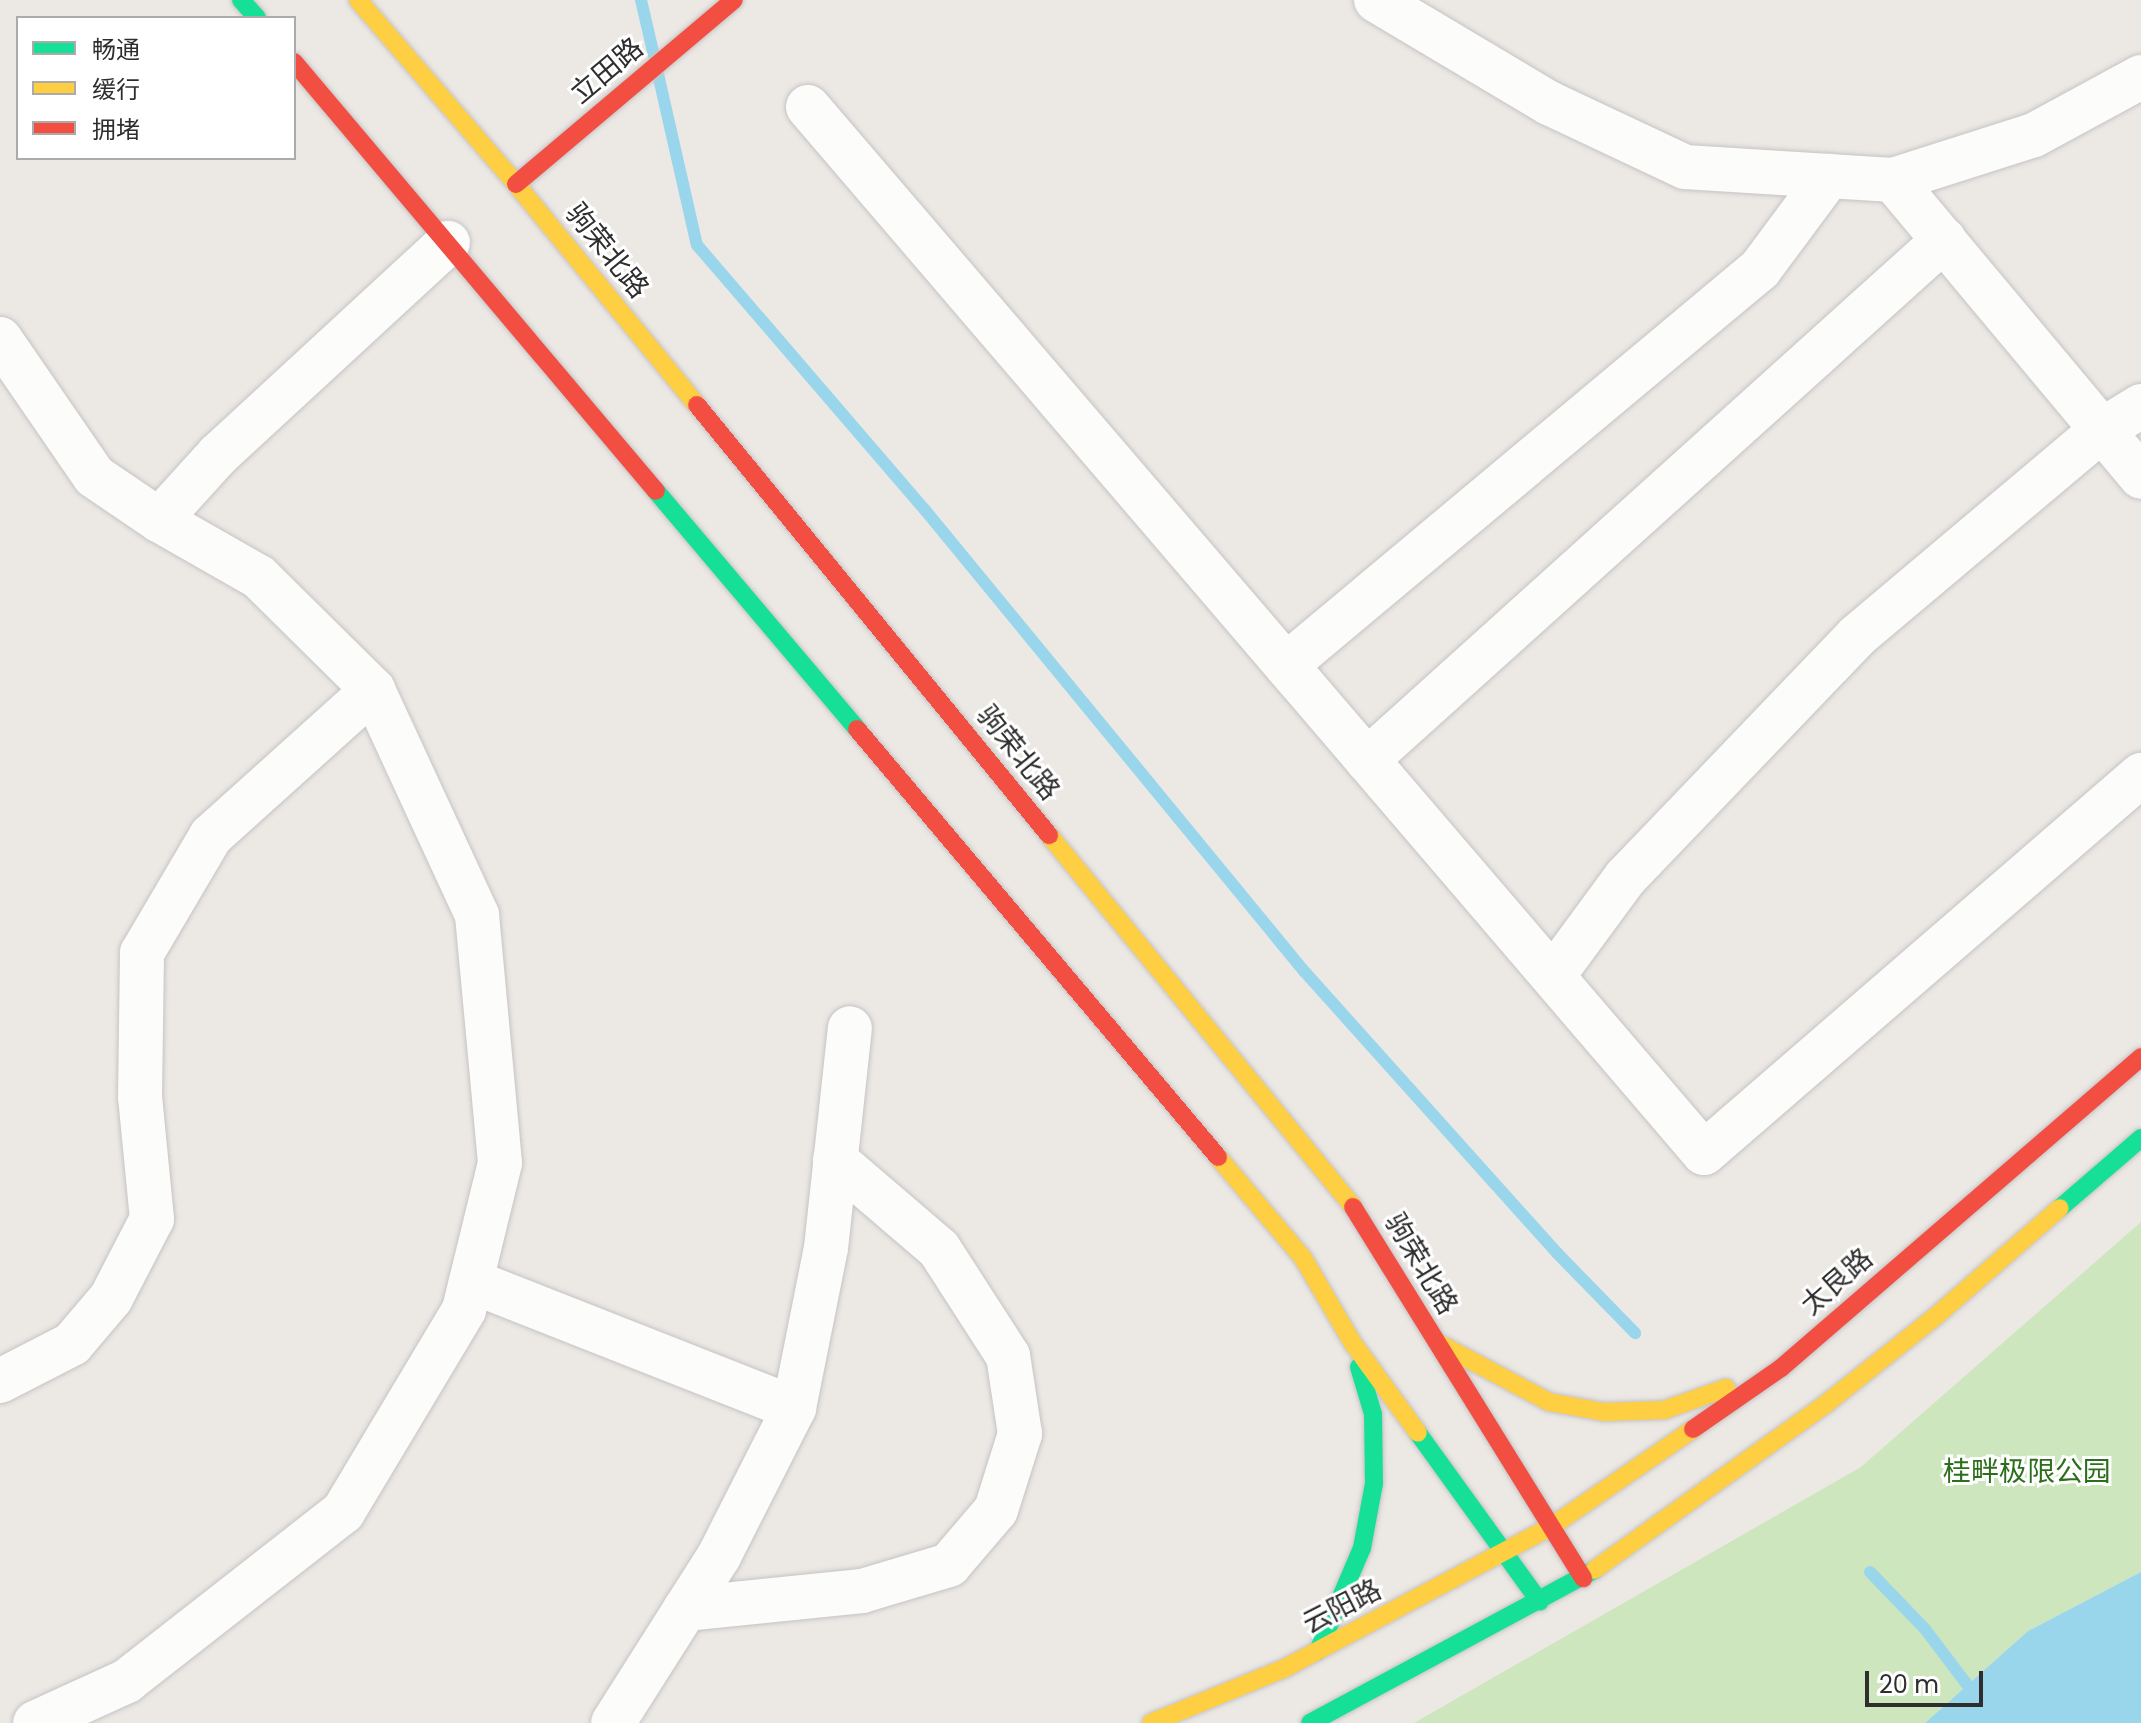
<!DOCTYPE html>
<html>
<head>
<meta charset="utf-8">
<style>
  body { margin:0 }
  #map { position:relative; width:2141px; height:1723px; overflow:hidden; background:#ece8e4; font-family:Poppins,"Noto Sans SC",sans-serif }
  div>[style] { position:absolute }
  .green>* { inset:0; background:#cee6be }
  .water>* { inset:0; background:#99d6ec }
  .stream>* { height:12px; margin:-6px; padding:0 6px; transform-origin:6px; border-radius:6px; background:#99d6ec }
  .roads { filter:drop-shadow(0 0 2px #c5c4c5) drop-shadow(0 0 2px #c5c4c5) }
  .street>* { height:44px; margin:-22px; padding:0 22px; transform-origin:22px; border-radius:22px; background:#fcfcfb }
  .fast>* { height:18px; margin:-9px; padding:0 9px; transform-origin:9px; border-radius:9px; background:#16e098 }
  .slow>* { height:18px; margin:-9px; padding:0 9px; transform-origin:9px; border-radius:9px; background:#ffcf43 }
  .jam>* { height:18px; margin:-9px; padding:0 9px; transform-origin:9px; border-radius:9px; background:#f24e42 }
  span { translate:-50% -50%; white-space:nowrap; text-align:center; line-height:1.15; -webkit-text-stroke:6px #fff; paint-order:stroke }
  .street-label { font-size:28px; color:#2e2e2e }
  .park-label { font-size:28px; color:#2c6e1b }
  .legend { position:absolute; left:16px; top:16px; width:280px; height:144px; box-sizing:border-box; background:#fff; border:2px solid #ababab; margin:0; padding:10px 14px; list-style:none; font-size:24px; color:#2e2e2e }
  .legend li { display:flex; align-items:center; gap:16px; height:40px }
  .legend b { width:40px; border:2px solid #ababab }
  .scale { position:absolute; left:1865px; top:1671px; width:118px; height:36px; box-sizing:border-box; border:4px solid #2e2e2e; border-top:0; padding-left:10px; font-size:24px; line-height:28px; white-space:nowrap; color:#2e2e2e; -webkit-text-stroke:6px #fff; paint-order:stroke }
</style>
</head>
<body>
<div id="map">
  <div class="green">
    <div style="clip-path:polygon(2141px 1222px,2141px 1572px,2028px 1631px,1925px 1723px,1414px 1723px,1861px 1467px)"></div>
  </div>
  <div class="water">
    <div style="clip-path:polygon(2141px 1572px,2141px 1723px,1925px 1723px,2028px 1631px)"></div>
  </div>
  <div class="stream">
    <div style="left:641px;top:0;width:57px;rotate:76.9deg"></div>
    <div style="left:658px;top:74px;width:175px;rotate:77.2deg"></div>
    <div style="left:697px;top:245px;width:350px;rotate:49.3deg"></div>
    <div style="left:925px;top:510px;width:597px;rotate:50.58deg"></div>
    <div style="left:1304px;top:971px;width:379px;rotate:48.1deg"></div>
    <div style="left:1557px;top:1253px;width:112px;rotate:45.7deg"></div>
    <div style="left:1870px;top:1572px;width:79px;rotate:46deg"></div>
    <div style="left:1925px;top:1629px;width:118px;rotate:52.9deg"></div>
  </div>
  <div class="roads">
    <div class="street">
      <div style="left:1376px;top:0;width:201px;rotate:30.8deg"></div>
      <div style="left:1549px;top:103px;width:150px;rotate:25.2deg"></div>
      <div style="left:1685px;top:167px;width:208px;rotate:3.6deg"></div>
      <div style="left:1893px;top:180px;width:148px;rotate:-17.7deg"></div>
      <div style="left:2034px;top:135px;width:122px;rotate:-28.5deg"></div>
      <div style="left:808px;top:107px;width:1377px;rotate:49.42deg"></div>
      <div style="left:1704px;top:1153px;width:578px;rotate:-40.86deg"></div>
      <div style="left:1893px;top:180px;width:387px;rotate:50.1deg"></div>
      <div style="left:0;top:339px;width:166px;rotate:55.5deg"></div>
      <div style="left:94px;top:476px;width:78px;rotate:34.1deg"></div>
      <div style="left:159px;top:520px;width:115px;rotate:29.7deg"></div>
      <div style="left:259px;top:577px;width:161px;rotate:44.7deg"></div>
      <div style="left:373px;top:690px;width:248px;rotate:65.2deg"></div>
      <div style="left:477px;top:915px;width:249px;rotate:84.7deg"></div>
      <div style="left:500px;top:1163px;width:151px;rotate:103.8deg"></div>
      <div style="left:464px;top:1310px;width:235px;rotate:120.9deg"></div>
      <div style="left:343px;top:1512px;width:274px;rotate:142deg"></div>
      <div style="left:127px;top:1681px;width:101px;rotate:155.5deg"></div>
      <div style="left:159px;top:520px;width:88px;rotate:-47.8deg"></div>
      <div style="left:218px;top:455px;width:313px;rotate:-42.7deg"></div>
      <div style="left:1286px;top:665px;width:618px;rotate:-39.88deg"></div>
      <div style="left:1760px;top:269px;width:116px;rotate:-53.4deg"></div>
      <div style="left:1367px;top:760px;width:777px;rotate:-42.03deg"></div>
      <div style="left:1553px;top:976px;width:122px;rotate:-53.7deg"></div>
      <div style="left:1625px;top:878px;width:335px;rotate:-46.2deg"></div>
      <div style="left:1857px;top:636px;width:320px;rotate:-40.1deg"></div>
      <div style="left:2102px;top:430px;width:46px;rotate:-31.6deg"></div>
      <div style="left:471px;top:1281px;width:347px;rotate:21.5deg"></div>
      <div style="left:0;top:1381px;width:81px;rotate:-27.2deg"></div>
      <div style="left:72px;top:1344px;width:60px;rotate:-49.7deg"></div>
      <div style="left:111px;top:1298px;width:89px;rotate:-62.6deg"></div>
      <div style="left:152px;top:1219px;width:123px;rotate:-95.6deg"></div>
      <div style="left:140px;top:1097px;width:144px;rotate:-89.2deg"></div>
      <div style="left:142px;top:953px;width:136px;rotate:-59.5deg"></div>
      <div style="left:211px;top:836px;width:218px;rotate:-42deg"></div>
      <div style="left:685px;top:1609px;width:178px;rotate:-5.8deg"></div>
      <div style="left:862px;top:1591px;width:91px;rotate:-16.6deg"></div>
      <div style="left:949px;top:1565px;width:72px;rotate:-49.5deg"></div>
      <div style="left:996px;top:1510px;width:80px;rotate:-72.5deg"></div>
      <div style="left:1020px;top:1434px;width:79px;rotate:-98.7deg"></div>
      <div style="left:1008px;top:1356px;width:127px;rotate:-122.8deg"></div>
      <div style="left:939px;top:1249px;width:137px;rotate:-139.4deg"></div>
      <div style="left:613px;top:1723px;width:198px;rotate:-57.6deg"></div>
      <div style="left:719px;top:1556px;width:166px;rotate:-63.1deg"></div>
      <div style="left:794px;top:1408px;width:163px;rotate:-78.7deg"></div>
      <div style="left:826px;top:1248px;width:221px;rotate:-83.8deg"></div>
    </div>
    <div class="fast">
      <div style="left:241px;top:0;width:24px;rotate:48deg"></div>
      <div style="left:656px;top:491px;width:312px;rotate:49.8deg"></div>
      <div style="left:2060px;top:1208px;width:107px;rotate:-40.8deg"></div>
      <div style="left:1418px;top:1433px;width:208px;rotate:54.2deg"></div>
      <div style="left:1318px;top:1651px;width:112px;rotate:-66.9deg"></div>
      <div style="left:1362px;top:1548px;width:66px;rotate:-79.5deg"></div>
      <div style="left:1374px;top:1483px;width:69px;rotate:-90.8deg"></div>
      <div style="left:1373px;top:1414px;width:49px;rotate:-106.6deg"></div>
      <div style="left:1310px;top:1723px;width:323px;rotate:-28.3deg"></div>
    </div>
    <div class="slow">
      <div style="left:358px;top:0;width:243px;rotate:49.3deg"></div>
      <div style="left:516px;top:184px;width:286px;rotate:50.7deg"></div>
      <div style="left:1049px;top:835px;width:480px;rotate:50.7deg"></div>
      <div style="left:1218px;top:1157px;width:132px;rotate:49.9deg"></div>
      <div style="left:1303px;top:1258px;width:97px;rotate:59.7deg"></div>
      <div style="left:1352px;top:1342px;width:112px;rotate:54deg"></div>
      <div style="left:1438px;top:1343px;width:126px;rotate:28deg"></div>
      <div style="left:1549px;top:1402px;width:56px;rotate:10.3deg"></div>
      <div style="left:1604px;top:1412px;width:60px;rotate:-1.9deg"></div>
      <div style="left:1664px;top:1410px;width:66px;rotate:-19.5deg"></div>
      <div style="left:1594px;top:1570px;width:287px;rotate:-35.6deg"></div>
      <div style="left:1827px;top:1403px;width:139px;rotate:-38.6deg"></div>
      <div style="left:1936px;top:1316px;width:164px;rotate:-41.1deg"></div>
      <div style="left:1151px;top:1723px;width:145px;rotate:-22.3deg"></div>
      <div style="left:1285px;top:1668px;width:302px;rotate:-28deg"></div>
      <div style="left:1552px;top:1526px;width:171px;rotate:-34.5deg"></div>
    </div>
    <div class="jam">
      <div style="left:294px;top:62px;width:561px;rotate:49.84deg"></div>
      <div style="left:516px;top:184px;width:285px;rotate:-40.2deg"></div>
      <div style="left:697px;top:405px;width:556px;rotate:50.7deg"></div>
      <div style="left:857px;top:729px;width:560px;rotate:49.85deg"></div>
      <div style="left:1353px;top:1207px;width:437px;rotate:58.2deg"></div>
      <div style="left:1693px;top:1429px;width:107px;rotate:-34.7deg"></div>
      <div style="left:1781px;top:1368px;width:476px;rotate:-40.8deg"></div>
    </div>
  </div>
  <div class="street-label">
    <span style="left:607px;top:71px;rotate:-40deg">立田路</span>
    <span style="left:607px;top:251px;rotate:51deg">驹荣北路</span>
    <span style="left:1018px;top:753px;rotate:51deg">驹荣北路</span>
    <span style="left:1421px;top:1264px;rotate:59deg">驹荣北路</span>
    <span style="left:1837px;top:1282px;rotate:-41deg">太艮路</span>
    <span style="left:1342px;top:1607px;rotate:-27deg">云阳路</span>
  </div>
  <div class="park-label">
    <span style="left:2027px;top:1472px">桂畔极限公园</span>
  </div>
  <ul class="legend">
  <li><b style="height:10px;background:#16e098"></b>畅通</li>
  <li><b style="height:10px;background:#ffcf43"></b>缓行</li>
  <li><b style="height:10px;background:#f24e42"></b>拥堵</li>
  </ul>
  <div class="scale">20 m</div>
</div>
</body>
</html>
